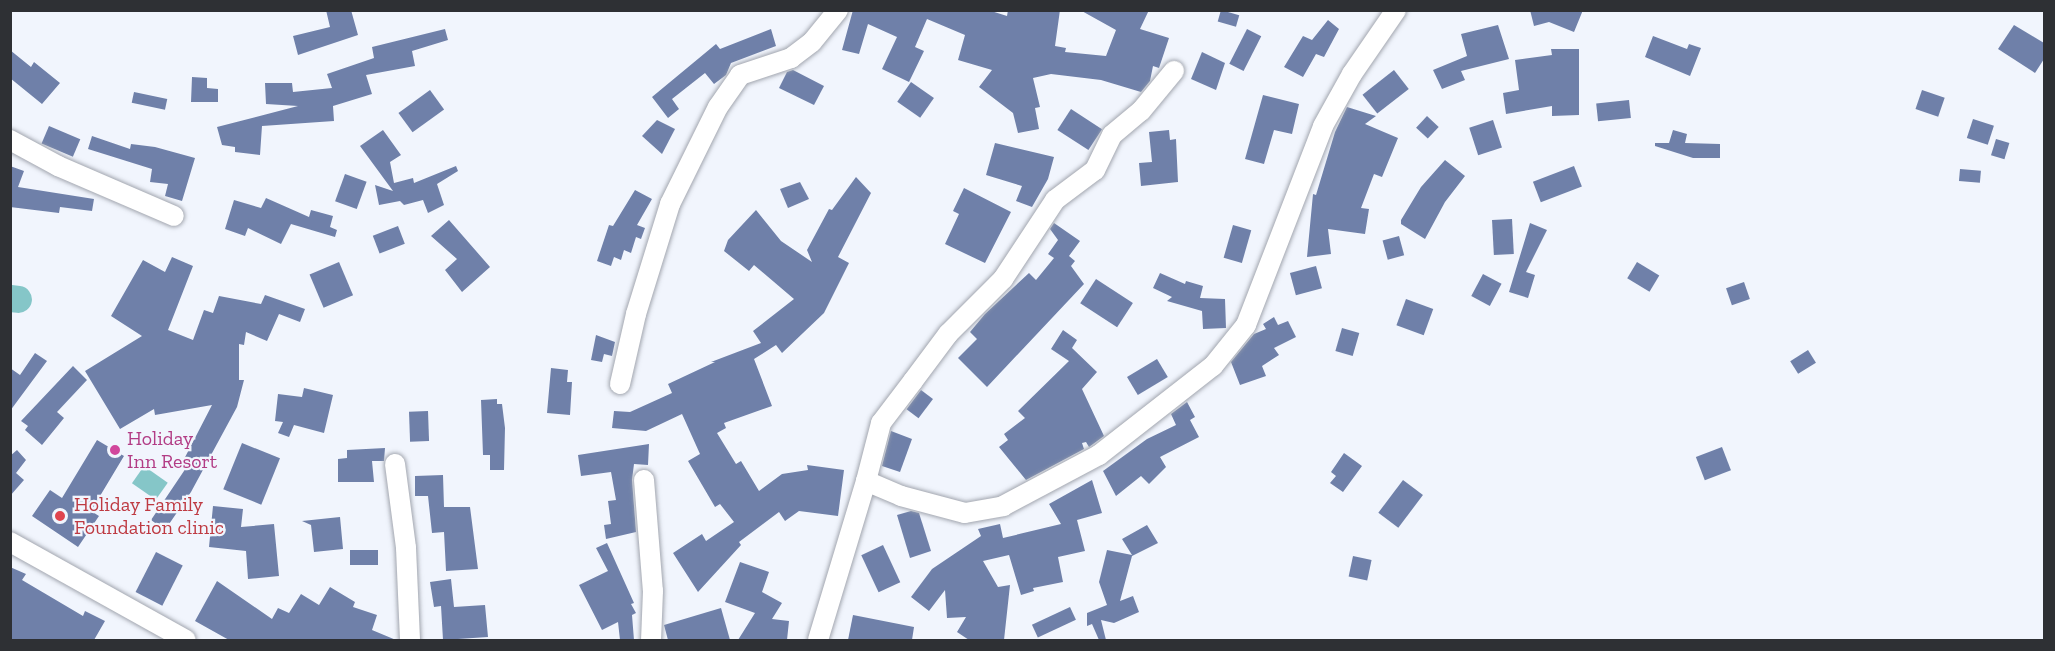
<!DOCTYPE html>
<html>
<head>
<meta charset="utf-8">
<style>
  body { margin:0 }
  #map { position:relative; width:2055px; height:651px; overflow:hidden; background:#f1f5fd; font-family:"Zilla Slab",serif }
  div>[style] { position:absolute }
  .water>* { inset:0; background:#85c6c8; transform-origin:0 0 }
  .river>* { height:27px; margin:-13.5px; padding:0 13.5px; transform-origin:13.5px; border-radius:13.5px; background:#85c6c8 }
  .building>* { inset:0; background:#6f80a9; transform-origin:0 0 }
  .roads { filter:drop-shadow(0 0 2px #a2a6af) drop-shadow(0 0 2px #a2a6af) }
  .minor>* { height:20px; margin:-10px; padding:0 10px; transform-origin:10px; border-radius:10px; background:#fff }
  .dots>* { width:16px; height:16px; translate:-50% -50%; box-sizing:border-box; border:3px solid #f1f5fd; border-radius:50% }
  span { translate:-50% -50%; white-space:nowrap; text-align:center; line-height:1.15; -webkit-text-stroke:4.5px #f1f5fd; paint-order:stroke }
  .hotel-label { font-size:20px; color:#b23c85 }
  .left { translate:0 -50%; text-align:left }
  .health-label { font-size:20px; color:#be3a42 }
  .frame { position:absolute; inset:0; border:12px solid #2e3034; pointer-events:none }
</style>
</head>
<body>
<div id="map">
  <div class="water">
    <div style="left:144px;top:466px;width:29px;height:21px;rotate:35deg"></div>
  </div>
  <div class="river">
    <div style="left:10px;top:298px;width:8px;rotate:7deg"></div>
  </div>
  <div class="building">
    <div style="clip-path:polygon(326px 10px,351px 10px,358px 35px,298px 55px,293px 36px,330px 27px)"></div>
    <div style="clip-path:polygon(853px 10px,988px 10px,1007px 16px,1008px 10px,1060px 10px,1055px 46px,1066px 48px,1065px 52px,1106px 56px,1116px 30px,1080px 10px,1149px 10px,1140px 29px,1169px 38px,1159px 68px,1153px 66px,1150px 81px,1141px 92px,1101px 80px,1051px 74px,1033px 78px,1040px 107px,1035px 108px,1039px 129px,1018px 133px,1013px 113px,979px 87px,992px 70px,958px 60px,965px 35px,927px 19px,915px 47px,924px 51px,909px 82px,882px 69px,897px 37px,868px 24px,859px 54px,842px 50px)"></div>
    <div style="left:1221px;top:10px;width:19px;height:12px;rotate:16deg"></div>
    <div style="clip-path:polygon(1530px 10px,1583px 10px,1574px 32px,1549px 22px,1534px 26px)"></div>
    <div style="clip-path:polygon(1328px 20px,1339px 29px,1324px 57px,1316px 54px,1303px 77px,1284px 67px,1303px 36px,1312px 40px)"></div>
    <div style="clip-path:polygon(1498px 25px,1509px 59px,1461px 71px,1465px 80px,1442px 89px,1433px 70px,1467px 56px,1461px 34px)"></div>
    <div style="clip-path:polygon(2014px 25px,2044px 43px,2044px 59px,2035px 73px,1998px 49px)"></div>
    <div style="clip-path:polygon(445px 29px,448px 40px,412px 51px,415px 66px,366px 75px,372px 94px,333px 106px,334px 121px,262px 126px,260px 155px,235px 152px,235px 147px,222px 145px,217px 127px,298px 106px,266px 104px,265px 83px,292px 83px,293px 92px,332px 88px,327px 74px,374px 58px,372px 47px)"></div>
    <div style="clip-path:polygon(771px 29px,776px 46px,731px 63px,726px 75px,714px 84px,705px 73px,672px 99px,679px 109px,668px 118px,652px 97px,716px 44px,720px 49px)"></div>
    <div style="left:1247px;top:29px;width:16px;height:39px;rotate:27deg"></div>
    <div style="clip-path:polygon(1653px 36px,1687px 49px,1689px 44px,1701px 48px,1690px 76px,1645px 57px)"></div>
    <div style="clip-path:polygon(1551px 49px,1579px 49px,1579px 115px,1552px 116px,1552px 106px,1506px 114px,1503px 93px,1519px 90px,1515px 60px,1552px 55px)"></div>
    <div style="clip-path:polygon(10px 50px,31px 67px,34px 62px,60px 83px,42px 104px,10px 78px)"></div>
    <div style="clip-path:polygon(1202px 52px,1225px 63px,1216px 90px,1191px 79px)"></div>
    <div style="clip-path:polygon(793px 70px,824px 86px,814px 105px,779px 88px,787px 72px)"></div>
    <div style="left:1394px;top:70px;width:24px;height:40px;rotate:52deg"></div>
    <div style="clip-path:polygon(192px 77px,207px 78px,207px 88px,218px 89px,218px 102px,191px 102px)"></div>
    <div style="left:911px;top:82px;width:28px;height:24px;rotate:35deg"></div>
    <div style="left:430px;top:90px;width:24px;height:39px;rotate:54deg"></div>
    <div style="left:1922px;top:90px;width:24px;height:20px;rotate:19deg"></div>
    <div style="left:134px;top:92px;width:34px;height:11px;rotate:12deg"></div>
    <div style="clip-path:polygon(1263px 95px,1299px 104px,1292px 134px,1274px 130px,1264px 164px,1245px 159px)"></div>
    <div style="left:1629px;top:100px;width:18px;height:33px;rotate:84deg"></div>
    <div style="clip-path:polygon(1347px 107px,1376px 116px,1365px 124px,1398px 138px,1382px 177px,1374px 174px,1361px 208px,1369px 209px,1365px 234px,1328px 229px,1331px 254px,1307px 257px,1313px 194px,1316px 195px,1335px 132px)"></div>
    <div style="left:1071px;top:109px;width:37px;height:25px;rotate:33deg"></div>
    <div style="left:1427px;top:116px;width:16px;height:16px;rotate:43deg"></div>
    <div style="left:1973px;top:119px;width:22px;height:20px;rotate:18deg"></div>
    <div style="clip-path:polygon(657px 120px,675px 129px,662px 154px,642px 136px)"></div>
    <div style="left:1493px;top:120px;width:29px;height:25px;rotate:72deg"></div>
    <div style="left:49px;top:126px;width:34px;height:19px;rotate:23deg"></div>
    <div style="clip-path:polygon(383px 130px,401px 155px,390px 162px,394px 183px,413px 178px,414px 183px,456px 166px,458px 171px,437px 184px,444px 205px,428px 213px,423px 200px,404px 205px,400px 201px,379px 205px,375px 185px,393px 191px,360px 146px)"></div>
    <div style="clip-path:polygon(1169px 130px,1170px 140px,1176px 139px,1178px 182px,1141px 186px,1139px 163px,1152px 162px,1149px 132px)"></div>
    <div style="clip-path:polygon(1673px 130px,1687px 134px,1685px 143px,1720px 144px,1720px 158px,1693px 158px,1655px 146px,1655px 143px,1669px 143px)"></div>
    <div style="clip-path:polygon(92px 136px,130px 149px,131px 144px,155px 147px,195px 158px,182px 201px,165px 196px,168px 184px,150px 182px,152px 169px,88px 149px)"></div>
    <div style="left:1996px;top:139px;width:14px;height:17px;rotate:17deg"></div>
    <div style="clip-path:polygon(995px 143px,1054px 157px,1048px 179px,1032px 207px,1016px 201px,1022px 186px,986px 175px)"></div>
    <div style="clip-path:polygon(1445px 160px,1465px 176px,1445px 202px,1425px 239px,1401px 224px,1401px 220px,1421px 187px)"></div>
    <div style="clip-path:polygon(10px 166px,24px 171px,18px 187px,94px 199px,92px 211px,60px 207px,59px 213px,10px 207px)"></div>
    <div style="left:1574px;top:166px;width:22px;height:44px;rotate:69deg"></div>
    <div style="left:1960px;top:169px;width:21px;height:12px;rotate:5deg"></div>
    <div style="left:345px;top:174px;width:23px;height:29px;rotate:20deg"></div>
    <div style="clip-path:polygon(856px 177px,871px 193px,838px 257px,849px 263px,824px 313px,782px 353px,776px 345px,754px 359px,772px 406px,724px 423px,726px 428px,717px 433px,736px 464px,741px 461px,759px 491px,782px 474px,808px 470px,807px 465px,844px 470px,838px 516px,799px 511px,785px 521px,779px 512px,739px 542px,741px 545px,698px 592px,673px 553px,702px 534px,706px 541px,734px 522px,720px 504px,715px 507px,688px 461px,700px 454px,682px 414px,646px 431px,612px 428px,614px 411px,630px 412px,672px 393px,668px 384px,715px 362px,711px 362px,761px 343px,753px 331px,794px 299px,754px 265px,749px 271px,724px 251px,728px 240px,756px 210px,781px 241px,812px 262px,807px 250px,829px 209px,832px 210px)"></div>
    <div style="clip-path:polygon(800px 182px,809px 199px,788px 208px,780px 189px)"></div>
    <div style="clip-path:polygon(964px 188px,1011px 212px,985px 263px,945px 244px,959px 214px,953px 211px)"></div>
    <div style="clip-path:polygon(635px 190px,652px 199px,637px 225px,645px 228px,641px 239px,636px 237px,631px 253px,624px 250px,621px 260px,614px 257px,611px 266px,597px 261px,609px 225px,613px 226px)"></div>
    <div style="clip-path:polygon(266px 198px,309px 217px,311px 210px,333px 216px,330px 227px,337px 230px,335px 237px,291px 224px,281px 244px,248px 228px,245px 236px,225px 229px,234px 200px,261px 208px)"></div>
    <div style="left:1512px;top:219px;width:35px;height:20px;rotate:87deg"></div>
    <div style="clip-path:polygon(449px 220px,490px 267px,462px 292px,445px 270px,457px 259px,431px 236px)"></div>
    <div style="clip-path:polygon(1054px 223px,1080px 241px,1069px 256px,1075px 261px,1071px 266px,1084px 284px,987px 387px,958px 358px,977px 339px,970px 332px,985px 314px,1029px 273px,1036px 280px,1054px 258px,1048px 254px,1058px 240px,1050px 229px)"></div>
    <div style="clip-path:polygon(1530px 223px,1547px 230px,1526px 272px,1535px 275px,1528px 298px,1509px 292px)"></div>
    <div style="left:1233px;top:225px;width:19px;height:34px;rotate:16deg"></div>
    <div style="left:398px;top:226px;width:19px;height:27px;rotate:69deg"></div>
    <div style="left:1399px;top:236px;width:20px;height:17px;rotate:75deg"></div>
    <div style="clip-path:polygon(172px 257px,193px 266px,168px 330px,193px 340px,204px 310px,213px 313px,219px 296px,261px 304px,265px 295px,305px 309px,300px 322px,279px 314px,267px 341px,246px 332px,244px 345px,239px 344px,239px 380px,244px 380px,237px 407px,191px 492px,165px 530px,151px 520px,186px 468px,181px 465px,212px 405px,155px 415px,154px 409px,120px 429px,85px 371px,142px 336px,111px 316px,143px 260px,165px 272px)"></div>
    <div style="left:339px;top:262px;width:36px;height:32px;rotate:67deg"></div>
    <div style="left:1637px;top:262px;width:26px;height:19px;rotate:31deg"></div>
    <div style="left:1316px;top:266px;width:23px;height:27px;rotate:75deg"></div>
    <div style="clip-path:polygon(1160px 273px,1185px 284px,1186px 281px,1203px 286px,1200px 298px,1225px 299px,1226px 328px,1203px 329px,1202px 311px,1167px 301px,1172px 297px,1153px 288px)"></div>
    <div style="left:1483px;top:274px;width:21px;height:25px;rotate:28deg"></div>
    <div style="left:1096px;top:279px;width:44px;height:29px;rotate:33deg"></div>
    <div style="left:1744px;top:282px;width:18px;height:19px;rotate:71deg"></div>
    <div style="left:1406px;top:299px;width:29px;height:28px;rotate:20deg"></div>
    <div style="clip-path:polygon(1274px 317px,1278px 325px,1288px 321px,1296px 337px,1274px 348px,1279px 355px,1262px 366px,1266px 376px,1240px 385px,1231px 362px,1254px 334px,1266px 329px,1263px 324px)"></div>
    <div style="left:1342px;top:328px;width:18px;height:24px;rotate:16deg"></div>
    <div style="clip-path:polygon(1063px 330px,1077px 340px,1072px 348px,1097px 372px,1082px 389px,1104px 436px,1089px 447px,1086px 442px,1082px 443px,1084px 449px,1026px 480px,999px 447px,1008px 440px,1004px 434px,1025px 418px,1018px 411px,1069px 361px,1051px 349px)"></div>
    <div style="clip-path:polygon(596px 335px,615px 342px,612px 356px,604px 354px,602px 362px,591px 360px)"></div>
    <div style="left:1808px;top:350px;width:15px;height:21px;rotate:58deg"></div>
    <div style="clip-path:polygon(35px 353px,47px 361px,10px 411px,10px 368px,20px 375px)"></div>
    <div style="left:1157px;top:359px;width:21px;height:35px;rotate:59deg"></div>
    <div style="clip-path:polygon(73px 366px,87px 380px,57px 412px,64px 418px,42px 445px,25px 430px,28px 426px,21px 421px)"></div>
    <div style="clip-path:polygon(551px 368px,568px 370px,567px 382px,572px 382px,570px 415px,547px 413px)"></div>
    <div style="clip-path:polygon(304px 388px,333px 395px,324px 433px,294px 425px,289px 437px,278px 433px,283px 422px,275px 421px,278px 394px,302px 397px)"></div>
    <div style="left:921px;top:390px;width:15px;height:24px;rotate:37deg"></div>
    <div style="clip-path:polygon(497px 399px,497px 404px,502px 404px,505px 428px,504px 470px,490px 470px,490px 455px,483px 455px,481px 400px)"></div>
    <div style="clip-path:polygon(1187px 402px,1195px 417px,1190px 420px,1199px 437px,1160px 457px,1166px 467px,1149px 484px,1141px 476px,1116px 496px,1103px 471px,1147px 439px,1176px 425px,1171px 414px)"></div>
    <div style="left:428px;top:411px;width:30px;height:19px;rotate:88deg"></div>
    <div style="clip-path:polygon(891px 431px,912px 439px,900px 472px,882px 466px)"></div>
    <div style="clip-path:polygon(97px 440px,124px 456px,91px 511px,99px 516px,78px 547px,32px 516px,50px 490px,62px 498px)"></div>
    <div style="left:242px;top:443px;width:41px;height:50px;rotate:22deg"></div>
    <div style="clip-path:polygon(649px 444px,648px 465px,634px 464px,632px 480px,636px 532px,606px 539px,604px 525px,611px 524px,608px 501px,616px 500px,611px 472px,581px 476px,578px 455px)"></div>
    <div style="left:1722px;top:447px;width:25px;height:28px;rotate:69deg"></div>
    <div style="clip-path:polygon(385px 448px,384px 461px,372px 461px,374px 482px,338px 482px,338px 459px,347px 458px,347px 450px)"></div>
    <div style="clip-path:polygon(17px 450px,26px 460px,16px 473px,24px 480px,10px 496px,10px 456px)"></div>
    <div style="clip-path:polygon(1344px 453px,1362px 466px,1343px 492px,1330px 483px,1336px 476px,1331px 472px)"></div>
    <div style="clip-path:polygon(443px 475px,444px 507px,470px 507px,478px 569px,446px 571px,444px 532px,432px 533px,428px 496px,415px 496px,415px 476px)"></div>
    <div style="clip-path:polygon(1092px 480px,1102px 513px,1077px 520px,1085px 551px,1058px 557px,1063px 582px,1033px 588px,1034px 591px,1021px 595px,1009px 555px,983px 561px,998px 587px,1010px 585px,1004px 640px,969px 640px,957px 632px,966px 617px,947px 618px,945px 590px,929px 611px,911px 597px,932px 569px,981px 536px,978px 529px,1000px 524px,1003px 538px,1061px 524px,1049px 504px)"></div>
    <div style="left:1403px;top:480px;width:25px;height:41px;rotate:37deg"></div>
    <div style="clip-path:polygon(213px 506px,243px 509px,241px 527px,274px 524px,279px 576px,248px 579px,246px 551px,209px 547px)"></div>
    <div style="clip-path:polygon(911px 511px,919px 513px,931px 551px,910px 558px,897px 515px)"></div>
    <div style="clip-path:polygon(340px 517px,343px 549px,314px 552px,311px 525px,302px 521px)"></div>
    <div style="clip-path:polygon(1147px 525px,1158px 543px,1132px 556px,1120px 601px,1133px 596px,1139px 612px,1114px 623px,1101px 620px,1106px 640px,1099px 640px,1092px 624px,1087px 626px,1087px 613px,1107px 605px,1099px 582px,1107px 550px,1132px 555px,1122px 539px)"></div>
    <div style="clip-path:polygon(607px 543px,634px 603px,631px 604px,636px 613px,632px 615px,634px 640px,620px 640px,618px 622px,602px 630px,579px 585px,608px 571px,596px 548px)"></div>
    <div style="left:883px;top:545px;width:41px;height:24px;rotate:65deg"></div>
    <div style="left:350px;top:550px;width:28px;height:15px"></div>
    <div style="left:156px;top:552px;width:30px;height:45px;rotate:27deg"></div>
    <div style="left:1353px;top:556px;width:19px;height:21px;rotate:12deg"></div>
    <div style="clip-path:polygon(740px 562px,769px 572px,762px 592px,782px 603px,772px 619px,789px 621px,787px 640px,738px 640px,755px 613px,725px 602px)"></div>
    <div style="clip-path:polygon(10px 567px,26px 574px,22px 580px,83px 616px,85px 611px,105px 621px,94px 640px,10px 640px)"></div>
    <div style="clip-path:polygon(451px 579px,454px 607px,485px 605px,488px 637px,443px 640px,441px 606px,434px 607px,430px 582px)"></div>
    <div style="clip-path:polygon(217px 581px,272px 619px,278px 608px,289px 613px,301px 594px,319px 605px,330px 587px,355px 602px,353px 607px,377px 615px,372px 630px,396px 640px,229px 640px,195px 621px)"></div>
    <div style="left:1070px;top:607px;width:14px;height:42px;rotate:65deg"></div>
    <div style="clip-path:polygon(721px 608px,730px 640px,668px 640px,664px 625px)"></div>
    <div style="clip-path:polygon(853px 615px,914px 627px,912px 640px,848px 640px)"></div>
  </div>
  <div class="roads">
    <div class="minor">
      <div style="left:10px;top:140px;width:55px;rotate:28.4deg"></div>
      <div style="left:58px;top:166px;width:126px;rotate:23.3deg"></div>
      <div style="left:620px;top:384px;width:72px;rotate:-77.1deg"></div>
      <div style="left:636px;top:314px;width:115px;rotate:-72.8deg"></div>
      <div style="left:670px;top:204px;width:108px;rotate:-63.7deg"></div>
      <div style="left:718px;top:107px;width:39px;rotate:-55deg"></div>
      <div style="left:740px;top:75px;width:54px;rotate:-18.4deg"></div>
      <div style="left:791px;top:58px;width:26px;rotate:-37deg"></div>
      <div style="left:812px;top:42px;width:41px;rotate:-50.9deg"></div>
      <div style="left:395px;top:464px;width:85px;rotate:82.5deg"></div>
      <div style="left:406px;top:548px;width:92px;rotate:87.5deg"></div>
      <div style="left:644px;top:480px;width:111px;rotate:85.4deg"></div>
      <div style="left:653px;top:591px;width:49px;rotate:92.3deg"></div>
      <div style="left:866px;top:481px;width:60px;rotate:-75.5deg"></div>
      <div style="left:881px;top:423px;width:53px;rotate:-52.7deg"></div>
      <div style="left:913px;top:381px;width:59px;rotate:-53.3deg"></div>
      <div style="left:948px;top:334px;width:78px;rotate:-45deg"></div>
      <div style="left:1003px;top:279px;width:95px;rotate:-56.6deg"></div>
      <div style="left:1055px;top:200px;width:50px;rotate:-36.9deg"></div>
      <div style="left:1095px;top:170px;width:39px;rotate:-64deg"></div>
      <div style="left:1112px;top:135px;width:38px;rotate:-40deg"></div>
      <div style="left:1141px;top:111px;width:52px;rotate:-50.5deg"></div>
      <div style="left:10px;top:542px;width:201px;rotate:29.1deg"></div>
      <div style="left:818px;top:640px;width:166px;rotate:-73.2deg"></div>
      <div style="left:866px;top:481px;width:38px;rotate:23deg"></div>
      <div style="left:901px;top:496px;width:66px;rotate:14.9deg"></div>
      <div style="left:965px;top:513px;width:39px;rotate:-10deg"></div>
      <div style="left:1003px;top:506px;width:109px;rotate:-28deg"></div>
      <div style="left:1099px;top:455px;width:145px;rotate:-38deg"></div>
      <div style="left:1213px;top:366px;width:53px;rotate:-51.2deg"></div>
      <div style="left:1246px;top:325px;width:213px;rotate:-68.8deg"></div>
      <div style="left:1323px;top:126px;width:60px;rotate:-60.9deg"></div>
      <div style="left:1352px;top:74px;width:78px;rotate:-55.5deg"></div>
    </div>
  </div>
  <div class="dots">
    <div style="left:115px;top:450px;background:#d1479c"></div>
    <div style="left:60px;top:516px;background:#e0444e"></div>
  </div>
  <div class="hotel-label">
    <span class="left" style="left:127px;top:450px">Holiday<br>Inn Resort</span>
  </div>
  <div class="health-label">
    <span class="left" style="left:74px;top:516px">Holiday Family<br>Foundation clinic</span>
  </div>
  <div class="frame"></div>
</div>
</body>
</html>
